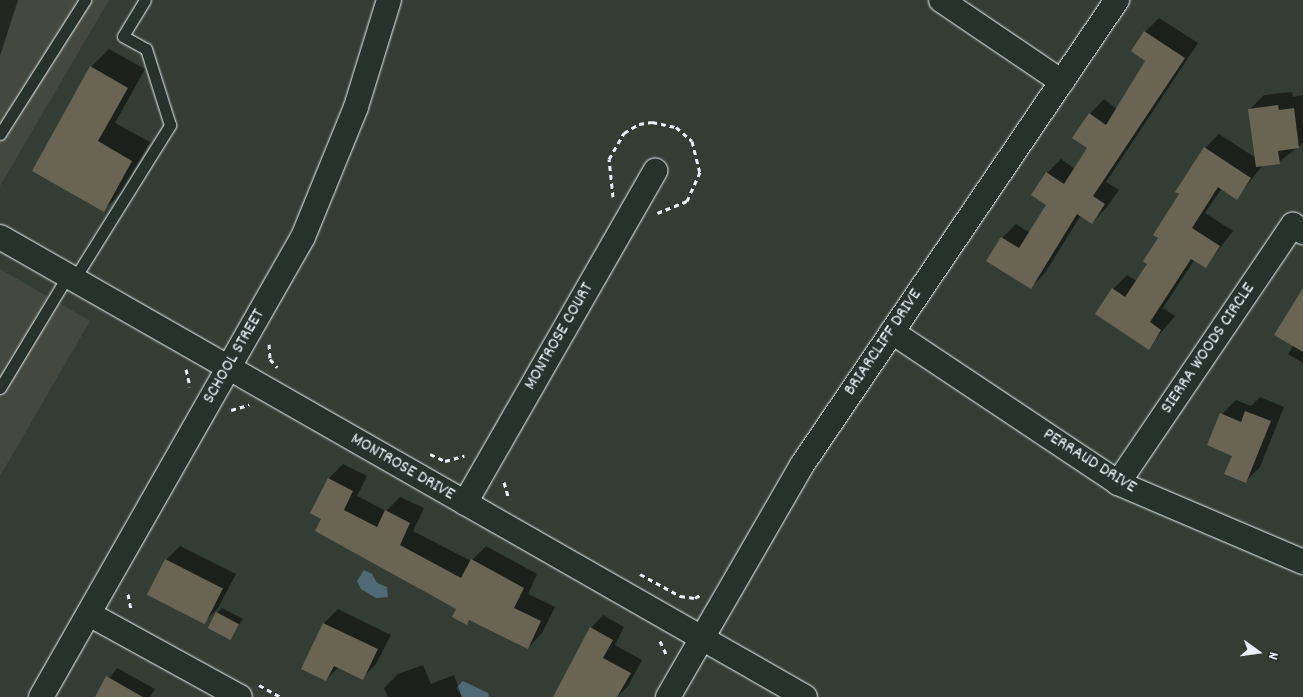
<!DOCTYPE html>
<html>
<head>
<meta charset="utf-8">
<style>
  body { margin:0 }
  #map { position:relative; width:1303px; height:697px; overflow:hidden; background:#343d34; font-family:Dekko,sans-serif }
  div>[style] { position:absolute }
  .built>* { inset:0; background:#44493d }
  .water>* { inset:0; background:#506a75 }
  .shadow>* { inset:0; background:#0007 }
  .building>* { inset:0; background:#6a6552; transform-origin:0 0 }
  .path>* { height:3px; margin-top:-1.5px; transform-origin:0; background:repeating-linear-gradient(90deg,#e8f1f8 0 5px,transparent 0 9px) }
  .roads { filter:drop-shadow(0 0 1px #e8f1f8) drop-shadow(0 0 1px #e8f1f8) }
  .lane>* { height:11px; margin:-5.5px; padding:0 5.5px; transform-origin:5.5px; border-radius:5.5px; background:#26332d }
  .street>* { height:24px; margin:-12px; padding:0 12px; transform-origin:12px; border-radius:12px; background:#26332d }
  span { translate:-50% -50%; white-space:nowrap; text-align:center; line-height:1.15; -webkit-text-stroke:4px #26332d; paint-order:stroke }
  .street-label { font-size:18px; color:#e8f1f8 }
  .north { position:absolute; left:1233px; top:627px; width:50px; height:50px; -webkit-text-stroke:4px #26332d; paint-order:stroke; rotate:104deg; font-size:14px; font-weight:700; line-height:20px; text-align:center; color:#e8f1f8 }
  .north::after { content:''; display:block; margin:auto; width:18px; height:22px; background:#e8f1f8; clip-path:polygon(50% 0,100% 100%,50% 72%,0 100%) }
</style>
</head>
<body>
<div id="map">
  <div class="built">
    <div style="clip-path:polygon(0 0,109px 0,0 186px)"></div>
    <div style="clip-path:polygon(0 269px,90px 321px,0 476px)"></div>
  </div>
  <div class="water">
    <div style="clip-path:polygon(364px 570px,372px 574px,377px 583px,387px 587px,388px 597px,376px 598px,361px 589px,357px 581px)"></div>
    <div style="clip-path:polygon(463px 681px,488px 693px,489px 697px,462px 697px,456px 688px)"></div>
  </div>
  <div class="shadow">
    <div style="clip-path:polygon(0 0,18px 0,0 56px)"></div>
    <div style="clip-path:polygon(1159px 18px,1198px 43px,1106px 182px,1119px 190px,1106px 208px,1092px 223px,1081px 215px,1045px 273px,1031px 287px,1002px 238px,1016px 224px,1030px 233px,1047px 205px,1047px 173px,1061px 159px,1075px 169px,1089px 148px,1090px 114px,1104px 99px,1117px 109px,1147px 60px,1145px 32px)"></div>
    <div style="clip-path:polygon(109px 49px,145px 69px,115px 123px,150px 142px,122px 192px,104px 210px,91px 67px)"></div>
    <div style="clip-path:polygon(1292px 92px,1293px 97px,1303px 95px,1303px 143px,1279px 162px,1263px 165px,1237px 198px,1222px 188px,1205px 213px,1233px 231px,1206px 266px,1195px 259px,1163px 308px,1175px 316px,1148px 348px,1113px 289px,1127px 275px,1137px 281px,1149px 264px,1205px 148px,1219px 134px,1256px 158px,1250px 109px,1264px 95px)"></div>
    <div style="clip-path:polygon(1303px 296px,1303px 363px,1288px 354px,1294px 345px)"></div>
    <div style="clip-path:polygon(1260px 397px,1284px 407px,1260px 467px,1246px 481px,1222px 414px,1236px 400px,1251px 406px)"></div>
    <div style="clip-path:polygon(343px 464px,367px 476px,357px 496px,386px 511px,400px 497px,424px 508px,413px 531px,471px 561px,486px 546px,537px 574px,528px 594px,555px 607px,542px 633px,528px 648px,470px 620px,467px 623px,457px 609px,421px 590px,422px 587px,312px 513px,329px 478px)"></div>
    <div style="clip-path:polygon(180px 546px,236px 574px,218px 608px,204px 622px,166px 560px)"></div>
    <div style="clip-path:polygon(222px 608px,243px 619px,230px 639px,217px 613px)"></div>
    <div style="clip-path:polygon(338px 609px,391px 635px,376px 664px,362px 678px,339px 667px,326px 680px,303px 669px,324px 623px)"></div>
    <div style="clip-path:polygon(603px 615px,624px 627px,615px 645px,642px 660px,628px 686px,617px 697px,554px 697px,591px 628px)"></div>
    <div style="clip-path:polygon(423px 665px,431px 684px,454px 675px,462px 697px,388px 697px,384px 688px,398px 674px)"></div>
    <div style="clip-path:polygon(117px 668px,155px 689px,150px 697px,96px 697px)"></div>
  </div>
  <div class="building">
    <div style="clip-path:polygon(1144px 31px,1185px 58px,1093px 196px,1105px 204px,1092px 224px,1077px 214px,1031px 289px,986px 261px,1001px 237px,1019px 248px,1046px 205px,1031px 195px,1046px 172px,1064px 184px,1087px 148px,1072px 138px,1089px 113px,1106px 125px,1145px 61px,1131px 51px)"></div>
    <div style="clip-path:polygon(90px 66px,128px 88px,98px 141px,132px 161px,104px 212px,32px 171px)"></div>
    <div style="clip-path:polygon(1278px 105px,1279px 110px,1294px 108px,1299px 148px,1278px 151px,1280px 164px,1256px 167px,1248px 109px)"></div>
    <div style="clip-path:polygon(1204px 147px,1251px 178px,1237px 200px,1218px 187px,1192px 228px,1220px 246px,1206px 268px,1191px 259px,1150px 322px,1161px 330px,1149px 350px,1095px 314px,1112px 288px,1125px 297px,1147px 264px,1143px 261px,1158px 238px,1153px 235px,1179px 194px,1175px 192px)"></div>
    <div style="clip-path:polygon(1303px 288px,1303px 352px,1274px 335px)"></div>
    <div style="clip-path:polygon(1245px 411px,1271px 421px,1246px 483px,1224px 474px,1232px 456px,1207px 445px,1220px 413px,1241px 422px)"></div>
    <div style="clip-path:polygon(328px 478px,353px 491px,344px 510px,377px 527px,385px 510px,410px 523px,400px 545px,461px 578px,471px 559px,524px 588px,514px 608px,541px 621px,528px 649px,469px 620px,467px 625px,452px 617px,456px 609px,315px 531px,321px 519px,310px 513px)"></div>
    <div style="left:165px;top:559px;width:65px;height:40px;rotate:27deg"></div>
    <div style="left:216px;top:612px;width:26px;height:18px;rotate:28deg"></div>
    <div style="clip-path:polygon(323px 623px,378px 649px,363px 680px,334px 666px,326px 681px,301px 669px)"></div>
    <div style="clip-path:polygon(590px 627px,613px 640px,603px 658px,631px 673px,617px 697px,553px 697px)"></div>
    <div style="clip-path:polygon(106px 676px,143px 697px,95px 697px)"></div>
  </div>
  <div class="path">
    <div style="left:613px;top:197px;width:38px;rotate:-96deg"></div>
    <div style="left:609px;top:159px;width:30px;rotate:-60deg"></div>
    <div style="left:624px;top:133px;width:17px;rotate:-31deg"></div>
    <div style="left:639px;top:124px;width:13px;rotate:-9deg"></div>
    <div style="left:652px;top:122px;width:25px;rotate:12deg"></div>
    <div style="left:676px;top:127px;width:21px;rotate:41deg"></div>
    <div style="left:692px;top:141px;width:32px;rotate:76deg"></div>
    <div style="left:700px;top:172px;width:32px;rotate:114deg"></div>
    <div style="left:687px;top:201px;width:32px;rotate:158deg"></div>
    <div style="left:269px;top:344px;width:15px;rotate:86deg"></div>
    <div style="left:270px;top:359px;width:11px;rotate:49deg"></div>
    <div style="left:186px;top:369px;width:18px;rotate:77deg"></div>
    <div style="left:231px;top:410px;width:19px;rotate:-16deg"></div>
    <div style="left:430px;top:454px;width:17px;rotate:25deg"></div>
    <div style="left:445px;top:461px;width:20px;rotate:-15deg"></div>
    <div style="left:504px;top:482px;width:18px;rotate:74deg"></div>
    <div style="left:640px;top:574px;width:46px;rotate:28.8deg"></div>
    <div style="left:680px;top:596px;width:15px;rotate:8deg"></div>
    <div style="left:695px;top:598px;width:6px;rotate:-31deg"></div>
    <div style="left:128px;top:594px;width:15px;rotate:79deg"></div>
    <div style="left:660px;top:641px;width:14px;rotate:65deg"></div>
    <div style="left:259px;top:685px;width:25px;rotate:29deg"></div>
  </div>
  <div class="roads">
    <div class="lane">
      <div style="left:0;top:134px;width:159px;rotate:-57.6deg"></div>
      <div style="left:73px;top:281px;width:184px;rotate:-58.1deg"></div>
      <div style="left:170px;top:125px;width:80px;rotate:-107.5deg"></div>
      <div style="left:146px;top:49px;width:26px;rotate:-151deg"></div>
      <div style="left:123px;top:36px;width:42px;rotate:-58.6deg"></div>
      <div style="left:0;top:388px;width:130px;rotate:-58.9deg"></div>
    </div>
    <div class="street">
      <div style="left:941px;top:0;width:146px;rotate:34.1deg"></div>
      <div style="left:0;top:237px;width:927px;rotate:29.74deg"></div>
      <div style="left:892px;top:332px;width:272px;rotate:33.7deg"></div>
      <div style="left:1118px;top:483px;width:201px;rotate:23.1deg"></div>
      <div style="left:1118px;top:483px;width:312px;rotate:-55.9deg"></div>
      <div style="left:1293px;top:225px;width:12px;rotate:35deg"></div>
      <div style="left:465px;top:503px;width:383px;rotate:-60.2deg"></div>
      <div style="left:89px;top:614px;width:172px;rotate:28.8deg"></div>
      <div style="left:41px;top:697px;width:529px;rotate:-60.34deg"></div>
      <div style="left:303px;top:237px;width:140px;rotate:-67.8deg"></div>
      <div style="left:356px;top:107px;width:112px;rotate:-72.9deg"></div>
      <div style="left:668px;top:697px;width:268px;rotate:-60deg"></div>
      <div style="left:802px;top:465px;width:562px;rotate:-55.89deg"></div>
    </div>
  </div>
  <div class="street-label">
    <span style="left:560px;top:337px;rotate:-60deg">MONTROSE COURT</span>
    <span style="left:884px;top:343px;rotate:-56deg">BRIARCLIFF DRIVE</span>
    <span style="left:1209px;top:349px;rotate:-56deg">SIERRA WOODS CIRCLE</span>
    <span style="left:235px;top:357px;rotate:-60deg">SCHOOL STREET</span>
    <span style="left:1089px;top:462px;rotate:32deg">PERRAUD DRIVE</span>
    <span style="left:402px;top:468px;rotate:30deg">MONTROSE DRIVE</span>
  </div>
  <div class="north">N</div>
</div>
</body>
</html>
